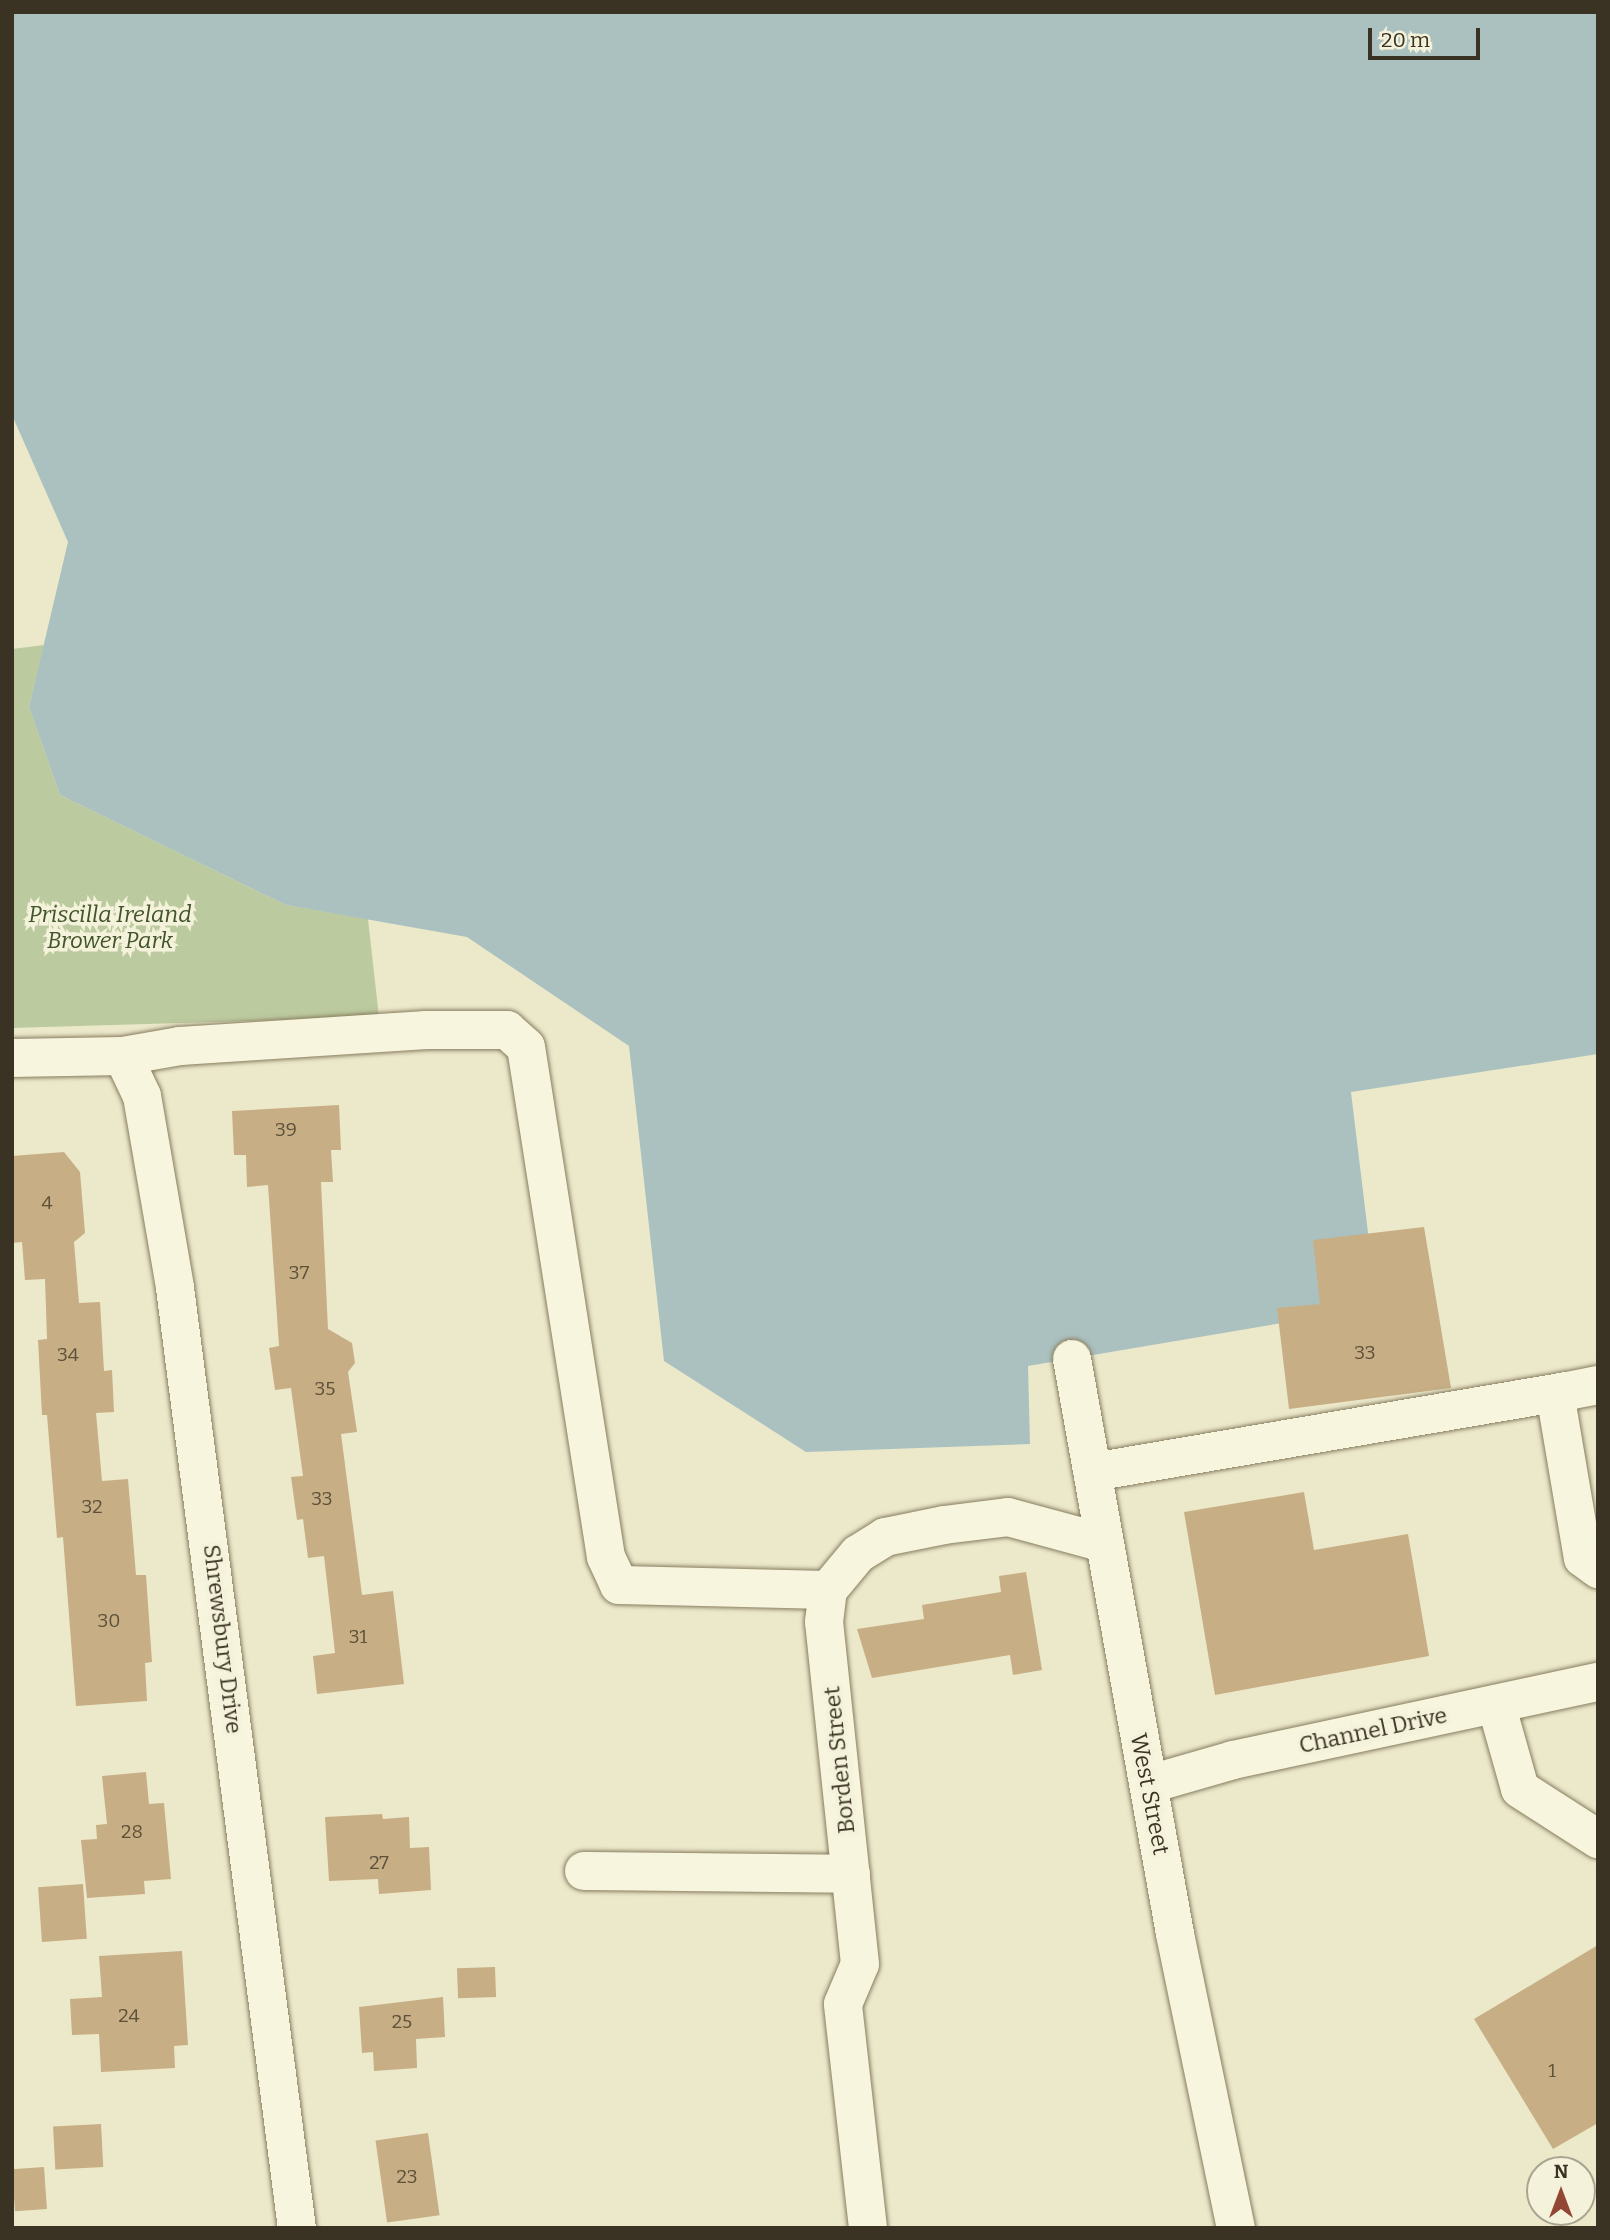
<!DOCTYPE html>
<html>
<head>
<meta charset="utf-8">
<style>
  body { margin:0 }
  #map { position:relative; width:1610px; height:2240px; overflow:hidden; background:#ece9cb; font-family:Bitter,serif }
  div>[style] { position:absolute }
  .green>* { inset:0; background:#bcca9f }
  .water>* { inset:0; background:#abc1bf }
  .building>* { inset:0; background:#c7ae84; transform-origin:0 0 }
  .roads { filter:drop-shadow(0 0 2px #887d60) drop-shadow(0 0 2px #887d60) }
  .minor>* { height:38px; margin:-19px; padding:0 19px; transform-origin:19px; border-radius:19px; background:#f7f5de }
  span { translate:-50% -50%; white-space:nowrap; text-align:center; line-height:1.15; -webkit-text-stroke:7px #f4f2da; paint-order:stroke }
  .number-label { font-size:19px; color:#5d513a }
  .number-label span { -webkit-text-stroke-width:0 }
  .park-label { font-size:23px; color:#41542b; font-style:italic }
  .street-label { font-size:23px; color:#3a3222 }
  .frame { position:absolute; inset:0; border:14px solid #3a3222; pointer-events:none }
  .north { position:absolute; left:1526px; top:2156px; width:70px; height:70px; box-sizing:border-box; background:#f4f2da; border:2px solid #aaa590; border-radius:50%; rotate:0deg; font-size:19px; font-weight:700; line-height:28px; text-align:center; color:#3a3222 }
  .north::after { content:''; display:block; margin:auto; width:24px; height:32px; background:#924735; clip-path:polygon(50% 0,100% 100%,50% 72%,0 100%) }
  .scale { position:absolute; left:1368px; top:28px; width:112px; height:32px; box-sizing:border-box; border:4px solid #3a3222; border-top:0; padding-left:9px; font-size:21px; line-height:24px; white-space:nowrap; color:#3a3222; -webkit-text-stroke:5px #f4f2da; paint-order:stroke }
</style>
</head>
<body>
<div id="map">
  <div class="green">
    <div style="clip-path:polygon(44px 645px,29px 707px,60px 795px,286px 905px,368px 919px,379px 1017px,12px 1028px,12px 649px)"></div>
  </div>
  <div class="water">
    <div style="clip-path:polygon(12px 12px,1598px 12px,1598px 1054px,1351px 1092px,1377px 1307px,1028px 1366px,1030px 1444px,806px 1452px,664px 1361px,629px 1046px,467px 937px,286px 905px,60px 795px,29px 707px,68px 542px,12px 415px)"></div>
  </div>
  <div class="building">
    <div style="clip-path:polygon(339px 1105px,341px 1150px,331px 1150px,333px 1182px,321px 1182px,328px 1329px,352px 1343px,355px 1363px,348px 1372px,357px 1432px,341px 1434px,362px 1595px,393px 1591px,404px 1684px,317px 1694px,313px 1656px,335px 1653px,324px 1556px,308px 1558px,303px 1519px,297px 1520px,291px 1477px,303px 1476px,291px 1388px,275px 1390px,269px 1348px,279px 1346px,268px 1185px,247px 1187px,246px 1155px,234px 1155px,232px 1111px)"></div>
    <div style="clip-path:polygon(64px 1152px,80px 1172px,85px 1233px,74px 1242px,79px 1303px,100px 1302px,104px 1371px,112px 1370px,114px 1412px,96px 1413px,102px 1481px,128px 1479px,136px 1575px,146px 1575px,152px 1662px,145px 1663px,147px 1701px,76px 1706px,63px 1537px,57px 1538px,47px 1415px,42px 1415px,38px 1340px,47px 1339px,45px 1279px,25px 1280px,22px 1242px,12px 1243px,12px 1156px)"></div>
    <div style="clip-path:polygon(1424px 1227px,1451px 1388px,1289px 1409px,1277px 1308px,1320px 1304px,1313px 1240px)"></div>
    <div style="clip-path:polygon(1304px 1492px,1314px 1550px,1408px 1534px,1429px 1656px,1215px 1695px,1184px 1512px)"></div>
    <div style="clip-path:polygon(1026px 1572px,1042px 1670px,1013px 1675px,1010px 1655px,872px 1678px,857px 1629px,924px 1619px,922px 1605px,1001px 1592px,999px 1576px)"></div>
    <div style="clip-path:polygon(146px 1772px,149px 1804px,164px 1803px,171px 1879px,144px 1881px,145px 1894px,87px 1898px,81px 1840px,97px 1839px,96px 1825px,107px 1824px,102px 1776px)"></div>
    <div style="clip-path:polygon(382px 1814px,383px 1819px,409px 1817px,410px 1848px,429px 1847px,431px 1890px,379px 1894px,378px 1879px,329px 1881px,325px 1817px)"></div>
    <div style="left:83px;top:1884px;width:55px;height:45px;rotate:86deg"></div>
    <div style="clip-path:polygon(1598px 1945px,1598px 2123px,1553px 2149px,1474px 2019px)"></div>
    <div style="clip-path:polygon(182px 1951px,188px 2045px,174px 2046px,175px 2068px,101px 2072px,99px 2034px,72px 2035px,70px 1999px,102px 1997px,99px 1956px)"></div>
    <div style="left:495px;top:1967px;width:30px;height:38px;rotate:88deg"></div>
    <div style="clip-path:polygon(443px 1997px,445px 2037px,416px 2039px,417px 2068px,374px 2071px,373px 2052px,362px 2053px,359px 2007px)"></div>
    <div style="left:101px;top:2124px;width:43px;height:48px;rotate:87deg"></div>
    <div style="left:428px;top:2133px;width:83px;height:53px;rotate:82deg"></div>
    <div style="left:44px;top:2167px;width:42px;height:32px;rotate:86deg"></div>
  </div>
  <div class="roads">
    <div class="minor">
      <div style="left:123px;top:1056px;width:44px;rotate:64.6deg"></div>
      <div style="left:142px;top:1096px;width:195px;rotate:80.2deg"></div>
      <div style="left:175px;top:1288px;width:948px;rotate:82.61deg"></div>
      <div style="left:12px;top:1058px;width:111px;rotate:-1deg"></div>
      <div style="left:123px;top:1056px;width:58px;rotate:-10deg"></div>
      <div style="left:180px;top:1046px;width:247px;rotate:-3.7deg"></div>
      <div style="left:426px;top:1030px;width:81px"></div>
      <div style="left:507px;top:1030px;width:25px;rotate:42deg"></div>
      <div style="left:526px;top:1047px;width:516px;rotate:81.09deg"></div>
      <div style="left:606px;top:1557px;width:31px;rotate:65deg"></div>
      <div style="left:619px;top:1585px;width:209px;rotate:1.4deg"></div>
      <div style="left:1072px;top:1359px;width:584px;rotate:79.84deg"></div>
      <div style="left:1175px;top:1934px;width:300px;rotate:78.3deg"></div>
      <div style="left:1598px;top:1385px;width:33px;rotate:169deg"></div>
      <div style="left:1566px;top:1391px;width:17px;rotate:123deg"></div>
      <div style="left:1557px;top:1405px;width:155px;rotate:80.4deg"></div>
      <div style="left:1583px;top:1558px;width:19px;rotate:36deg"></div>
      <div style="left:1093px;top:1472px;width:480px;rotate:-9.7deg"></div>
      <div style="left:1496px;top:1704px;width:88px;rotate:74.2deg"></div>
      <div style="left:1520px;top:1789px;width:93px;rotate:32.7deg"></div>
      <div style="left:1150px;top:1784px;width:86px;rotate:-16.1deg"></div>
      <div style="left:1233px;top:1760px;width:373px;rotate:-12.1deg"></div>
      <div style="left:584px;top:1871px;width:267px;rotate:0.6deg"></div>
      <div style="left:868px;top:2228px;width:225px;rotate:-96.4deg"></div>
      <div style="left:843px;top:2004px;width:43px;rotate:-67deg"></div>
      <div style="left:860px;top:1964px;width:344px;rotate:-96deg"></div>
      <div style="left:824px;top:1622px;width:32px;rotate:-83deg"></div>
      <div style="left:828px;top:1590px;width:47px;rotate:-50.2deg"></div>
      <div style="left:858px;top:1554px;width:32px;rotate:-32deg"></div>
      <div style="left:885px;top:1537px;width:60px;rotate:-11.5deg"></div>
      <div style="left:944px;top:1525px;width:64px;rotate:-7.1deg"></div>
      <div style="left:1008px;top:1517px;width:99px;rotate:15.2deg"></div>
    </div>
  </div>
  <div class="number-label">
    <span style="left:286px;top:1130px">39</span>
    <span style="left:47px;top:1203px">4</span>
    <span style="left:299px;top:1273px">37</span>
    <span style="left:1365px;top:1353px">33</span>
    <span style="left:68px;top:1355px">34</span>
    <span style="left:325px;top:1389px">35</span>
    <span style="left:322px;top:1499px">33</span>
    <span style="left:92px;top:1507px">32</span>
    <span style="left:109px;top:1621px">30</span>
    <span style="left:358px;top:1637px">31</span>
    <span style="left:132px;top:1832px">28</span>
    <span style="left:379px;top:1863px">27</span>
    <span style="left:129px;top:2016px">24</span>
    <span style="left:402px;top:2022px">25</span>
    <span style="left:1552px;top:2071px">1</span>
    <span style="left:407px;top:2177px">23</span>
  </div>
  <div class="park-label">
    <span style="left:110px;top:927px">Priscilla Ireland<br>Brower Park</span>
  </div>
  <div class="street-label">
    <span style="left:223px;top:1639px;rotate:83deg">Shrewsbury Drive</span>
    <span style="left:1373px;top:1730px;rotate:-12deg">Channel Drive</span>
    <span style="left:839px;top:1760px;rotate:-96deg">Borden Street</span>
    <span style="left:1150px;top:1794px;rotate:79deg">West Street</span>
  </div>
  <div class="frame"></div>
  <div class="north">N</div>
  <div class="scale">20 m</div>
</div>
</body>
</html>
